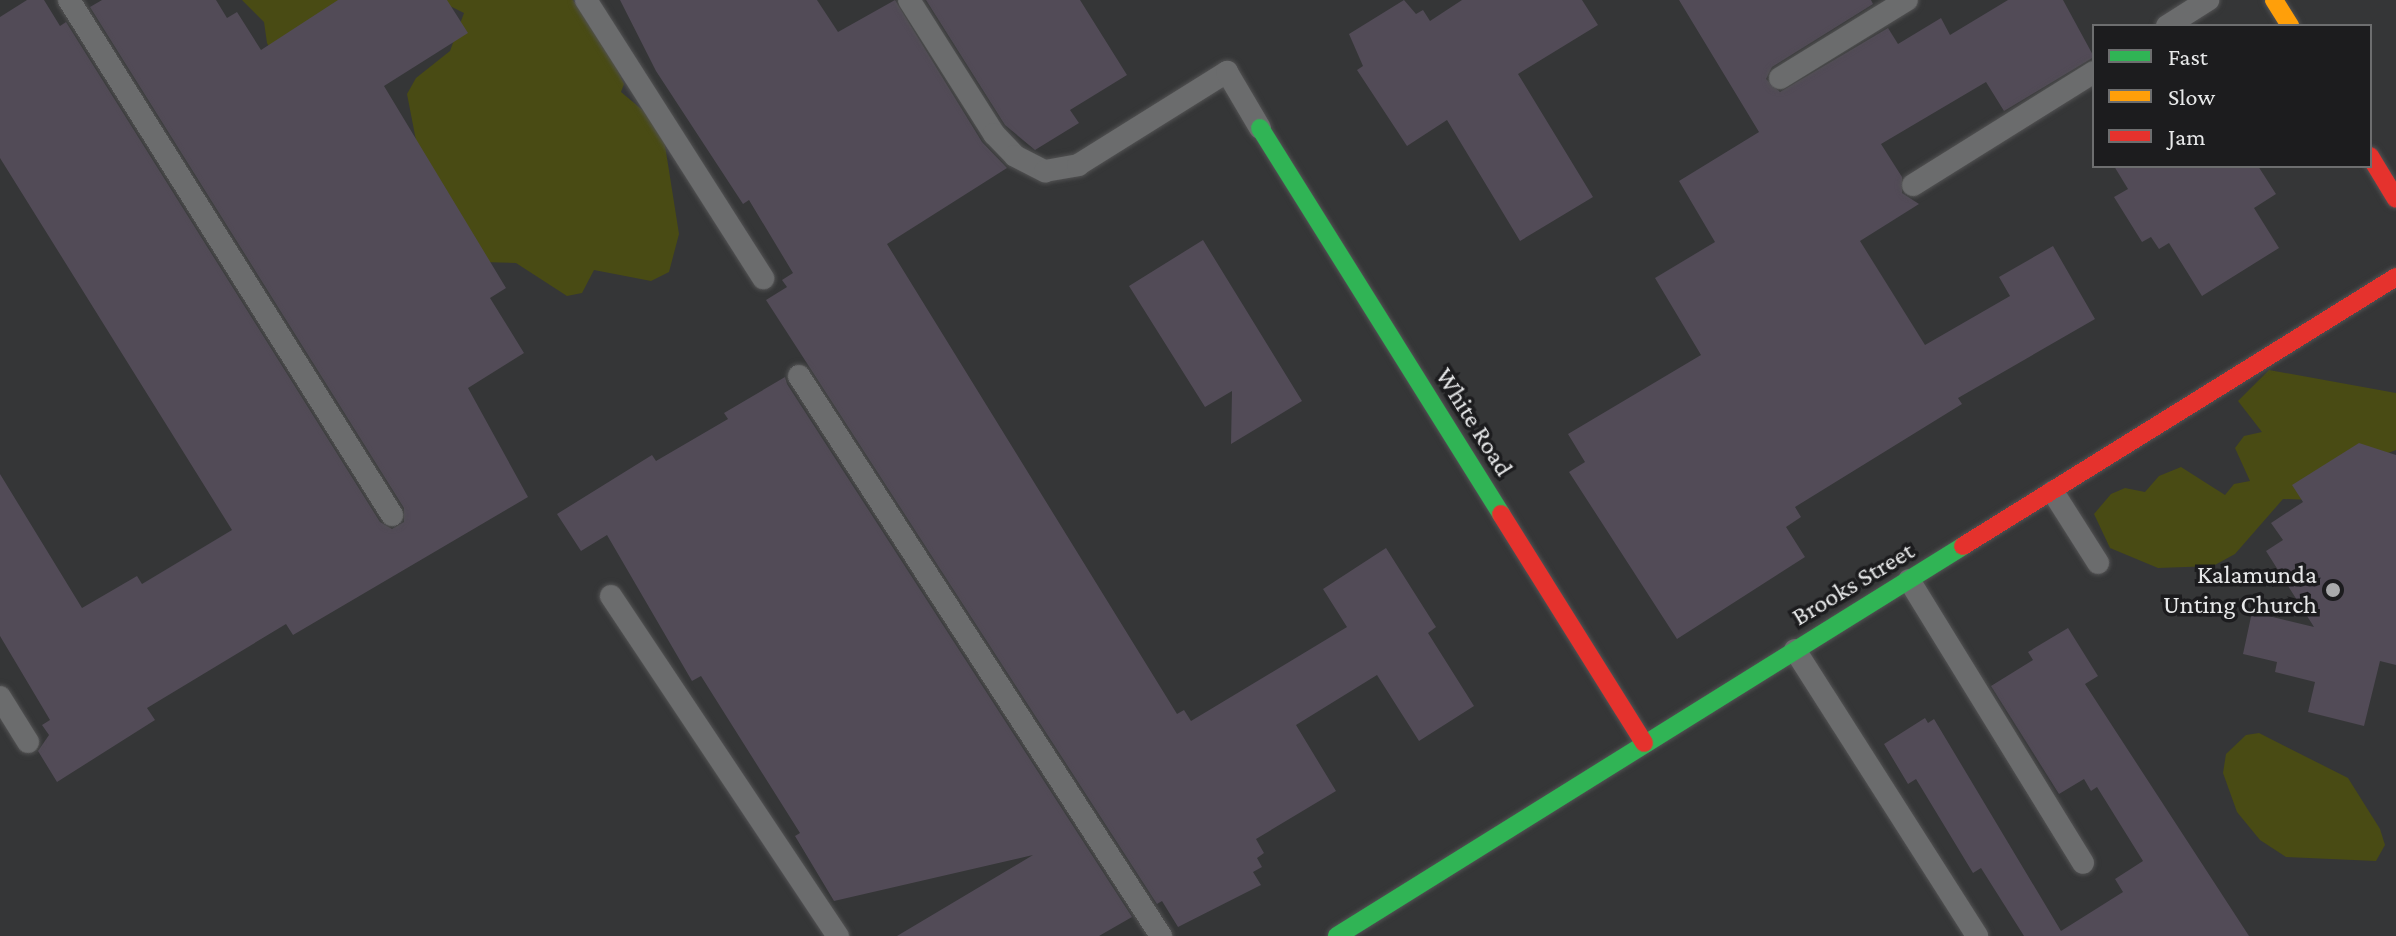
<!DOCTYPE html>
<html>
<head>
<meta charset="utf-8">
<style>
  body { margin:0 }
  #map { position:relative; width:2396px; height:936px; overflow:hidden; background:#353637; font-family:"Crimson Pro",serif }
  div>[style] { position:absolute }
  .green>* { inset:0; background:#494b14 }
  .building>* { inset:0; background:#524b57 }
  .roads { filter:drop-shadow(0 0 2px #525253) drop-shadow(0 0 2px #525253) }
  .lane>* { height:22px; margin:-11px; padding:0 11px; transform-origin:11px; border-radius:11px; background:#6b6c6d }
  .fast>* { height:18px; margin:-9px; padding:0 9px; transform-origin:9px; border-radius:9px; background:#30b455 }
  .slow>* { height:18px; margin:-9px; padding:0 9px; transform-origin:9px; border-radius:9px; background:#ff9f0a }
  .jam>* { height:18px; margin:-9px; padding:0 9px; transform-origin:9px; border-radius:9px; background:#e5322d }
  .dots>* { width:22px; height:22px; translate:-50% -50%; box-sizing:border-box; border:4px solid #1c1c1e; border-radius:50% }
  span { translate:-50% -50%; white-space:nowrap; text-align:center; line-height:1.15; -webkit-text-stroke:7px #1c1c1e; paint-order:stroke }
  .street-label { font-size:26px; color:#e7e8e9 }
  .poi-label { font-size:26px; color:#e7e8e9 }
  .right { translate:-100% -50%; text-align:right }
  .legend { position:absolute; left:2092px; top:24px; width:280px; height:144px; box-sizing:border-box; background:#1c1c1e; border:2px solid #6d6e6f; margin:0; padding:10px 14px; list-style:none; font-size:24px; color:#e7e8e9 }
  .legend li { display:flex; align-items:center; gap:16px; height:40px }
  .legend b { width:40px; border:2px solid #6d6e6f }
</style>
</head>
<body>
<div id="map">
  <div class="green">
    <div style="clip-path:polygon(242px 0,345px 0,277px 61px,267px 43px,264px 22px)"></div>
    <div style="clip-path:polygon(438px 0,573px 0,614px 63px,624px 84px,621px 92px,658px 123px,664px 139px,679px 234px,669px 272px,651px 281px,594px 270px,582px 293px,567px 296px,516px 263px,481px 262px,420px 161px,407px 94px,416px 78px,450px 51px,464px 13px)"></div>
    <div style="clip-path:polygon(2269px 370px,2396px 393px,2396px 450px,2369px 460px,2316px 500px,2283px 499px,2235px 554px,2213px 566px,2158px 568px,2110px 548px,2094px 514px,2111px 494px,2125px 488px,2145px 492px,2159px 476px,2181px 467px,2225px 495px,2234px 484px,2250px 481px,2235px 448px,2244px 436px,2262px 432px,2238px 401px)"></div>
    <div style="clip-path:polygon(2259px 733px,2348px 778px,2380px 829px,2385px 845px,2376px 861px,2286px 857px,2260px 840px,2237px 812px,2223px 773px,2226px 754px,2246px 735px)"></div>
  </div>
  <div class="building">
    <div style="clip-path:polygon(27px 0,44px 0,60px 26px,66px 22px,380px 522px,392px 529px,404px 522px,404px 508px,90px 7px,102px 0,216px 0,227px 18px,237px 12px,261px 50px,338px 0,447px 0,468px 33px,384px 86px,506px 288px,490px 298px,524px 353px,468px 388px,528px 497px,293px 635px,286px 624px,147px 708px,155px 720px,57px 782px,38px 751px,49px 735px,42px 725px,50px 720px,0 636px,0 474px,82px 608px,137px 576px,142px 584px,232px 530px,0 158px,0 17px)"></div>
    <div style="clip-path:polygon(620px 0,817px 0,838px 32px,895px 0,982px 142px,1007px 168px,887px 244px,1177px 714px,1184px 710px,1191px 721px,1347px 627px,1323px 589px,1386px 548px,1436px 627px,1428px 633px,1474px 706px,1419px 741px,1377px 675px,1296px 725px,1336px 791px,1256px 839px,1264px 853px,1257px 858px,1262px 867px,1253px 872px,1261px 885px,1178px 927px,1162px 901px,1157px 904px,766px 300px,787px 287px,782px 280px,793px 273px,749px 200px,743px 204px,656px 71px)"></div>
    <div style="clip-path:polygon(926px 0,1080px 0,1127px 75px,1070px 110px,1079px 123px,1035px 150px,1005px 125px)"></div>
    <div style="clip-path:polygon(1404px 0,1416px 14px,1423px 10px,1430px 21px,1462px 0,1582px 0,1598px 25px,1518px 74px,1593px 197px,1520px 241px,1447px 120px,1407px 146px,1357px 70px,1363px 66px,1349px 34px)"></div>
    <div style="clip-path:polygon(1679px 0,1871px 0,1873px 4px,1772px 67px,1766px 79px,1780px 92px,1888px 28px,1898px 44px,1941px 18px,1950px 35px,2008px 0,2063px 0,2094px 57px,2004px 111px,1986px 82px,1881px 144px,1902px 177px,1902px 193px,1919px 204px,1860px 241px,1925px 345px,2010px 296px,1999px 277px,2053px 246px,2095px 319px,1958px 398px,1962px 404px,1795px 507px,1801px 517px,1786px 527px,1805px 557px,1677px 639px,1569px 472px,1585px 462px,1568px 434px,1701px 355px,1655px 278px,1715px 242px,1679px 181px,1759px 132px)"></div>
    <div style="clip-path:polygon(2114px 166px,2258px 166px,2276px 194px,2254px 208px,2279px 248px,2202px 296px,2169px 243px,2159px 249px,2151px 237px,2142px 242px,2114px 197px,2128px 189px)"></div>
    <div style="clip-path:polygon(1203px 240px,1302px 401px,1231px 444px,1232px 391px,1205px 407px,1129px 286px)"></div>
    <div style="clip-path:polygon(785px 377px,787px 384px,1132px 917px,1099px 936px,897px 936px,1033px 855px,834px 901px,795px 836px,800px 833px,701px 676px,692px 681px,607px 535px,581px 551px,557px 514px,652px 455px,656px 461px,728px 419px,724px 413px)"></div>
    <div style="clip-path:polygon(2359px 443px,2396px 455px,2396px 665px,2380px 661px,2364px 726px,2308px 712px,2315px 682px,2275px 672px,2277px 662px,2243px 654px,2252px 612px,2314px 627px,2266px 551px,2283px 540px,2271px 523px,2303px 502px,2292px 485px)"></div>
    <div style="clip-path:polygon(2068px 628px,2098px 676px,2085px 684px,2249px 936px,2024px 936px,1981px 868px,1973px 873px,1916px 779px,1908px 784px,1884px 744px,1925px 718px,1928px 723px,1934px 719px,2061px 931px,2123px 892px,2115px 879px,2143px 861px,2097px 787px,2091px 791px,2084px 779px,2059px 794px,1991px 686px,2033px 660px,2028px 652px)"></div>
  </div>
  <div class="roads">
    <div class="lane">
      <div style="left:69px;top:0;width:608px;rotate:57.9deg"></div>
      <div style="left:586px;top:0;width:330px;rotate:57.5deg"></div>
      <div style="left:909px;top:0;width:159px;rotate:57.6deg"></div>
      <div style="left:994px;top:134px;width:30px;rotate:46deg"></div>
      <div style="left:1015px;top:156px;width:34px;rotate:27deg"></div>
      <div style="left:1045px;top:171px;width:34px;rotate:-10deg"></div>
      <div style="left:1078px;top:165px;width:176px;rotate:-32deg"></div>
      <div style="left:1227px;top:72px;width:65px;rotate:59.5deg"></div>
      <div style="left:2167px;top:26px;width:49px;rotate:-32.4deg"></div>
      <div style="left:1780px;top:78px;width:149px;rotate:-31.6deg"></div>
      <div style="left:1913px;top:185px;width:213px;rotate:-32deg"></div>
      <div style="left:799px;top:376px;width:667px;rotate:57.12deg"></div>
      <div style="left:2053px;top:492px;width:84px;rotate:57.6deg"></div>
      <div style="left:1909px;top:580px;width:332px;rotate:58.4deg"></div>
      <div style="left:611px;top:596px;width:409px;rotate:56.3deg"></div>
      <div style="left:1795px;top:650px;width:339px;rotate:57.5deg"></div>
      <div style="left:0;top:697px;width:53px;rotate:58.1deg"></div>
    </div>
    <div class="fast">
      <div style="left:1260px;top:128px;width:455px;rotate:58deg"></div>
      <div style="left:1337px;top:936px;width:738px;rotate:-31.92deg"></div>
    </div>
    <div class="slow">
      <div style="left:2274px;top:0;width:31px;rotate:58deg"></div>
    </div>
    <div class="jam">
      <div style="left:2370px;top:156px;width:50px;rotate:58.8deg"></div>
      <div style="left:1501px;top:514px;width:270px;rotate:58deg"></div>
      <div style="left:1963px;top:546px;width:510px;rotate:-31.85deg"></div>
    </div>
  </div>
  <div class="dots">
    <div style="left:2333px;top:590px;background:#a9aaab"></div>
  </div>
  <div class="street-label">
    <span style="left:1474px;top:422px;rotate:58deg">White Road</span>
    <span style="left:1853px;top:584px;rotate:-31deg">Brooks Street</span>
  </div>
  <div class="poi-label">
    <span class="right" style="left:2317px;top:590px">Kalamunda<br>Unting Church</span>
  </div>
  <ul class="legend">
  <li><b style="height:10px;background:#30b455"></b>Fast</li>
  <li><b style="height:10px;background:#ff9f0a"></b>Slow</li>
  <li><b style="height:10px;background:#e5322d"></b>Jam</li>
  </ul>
</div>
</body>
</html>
